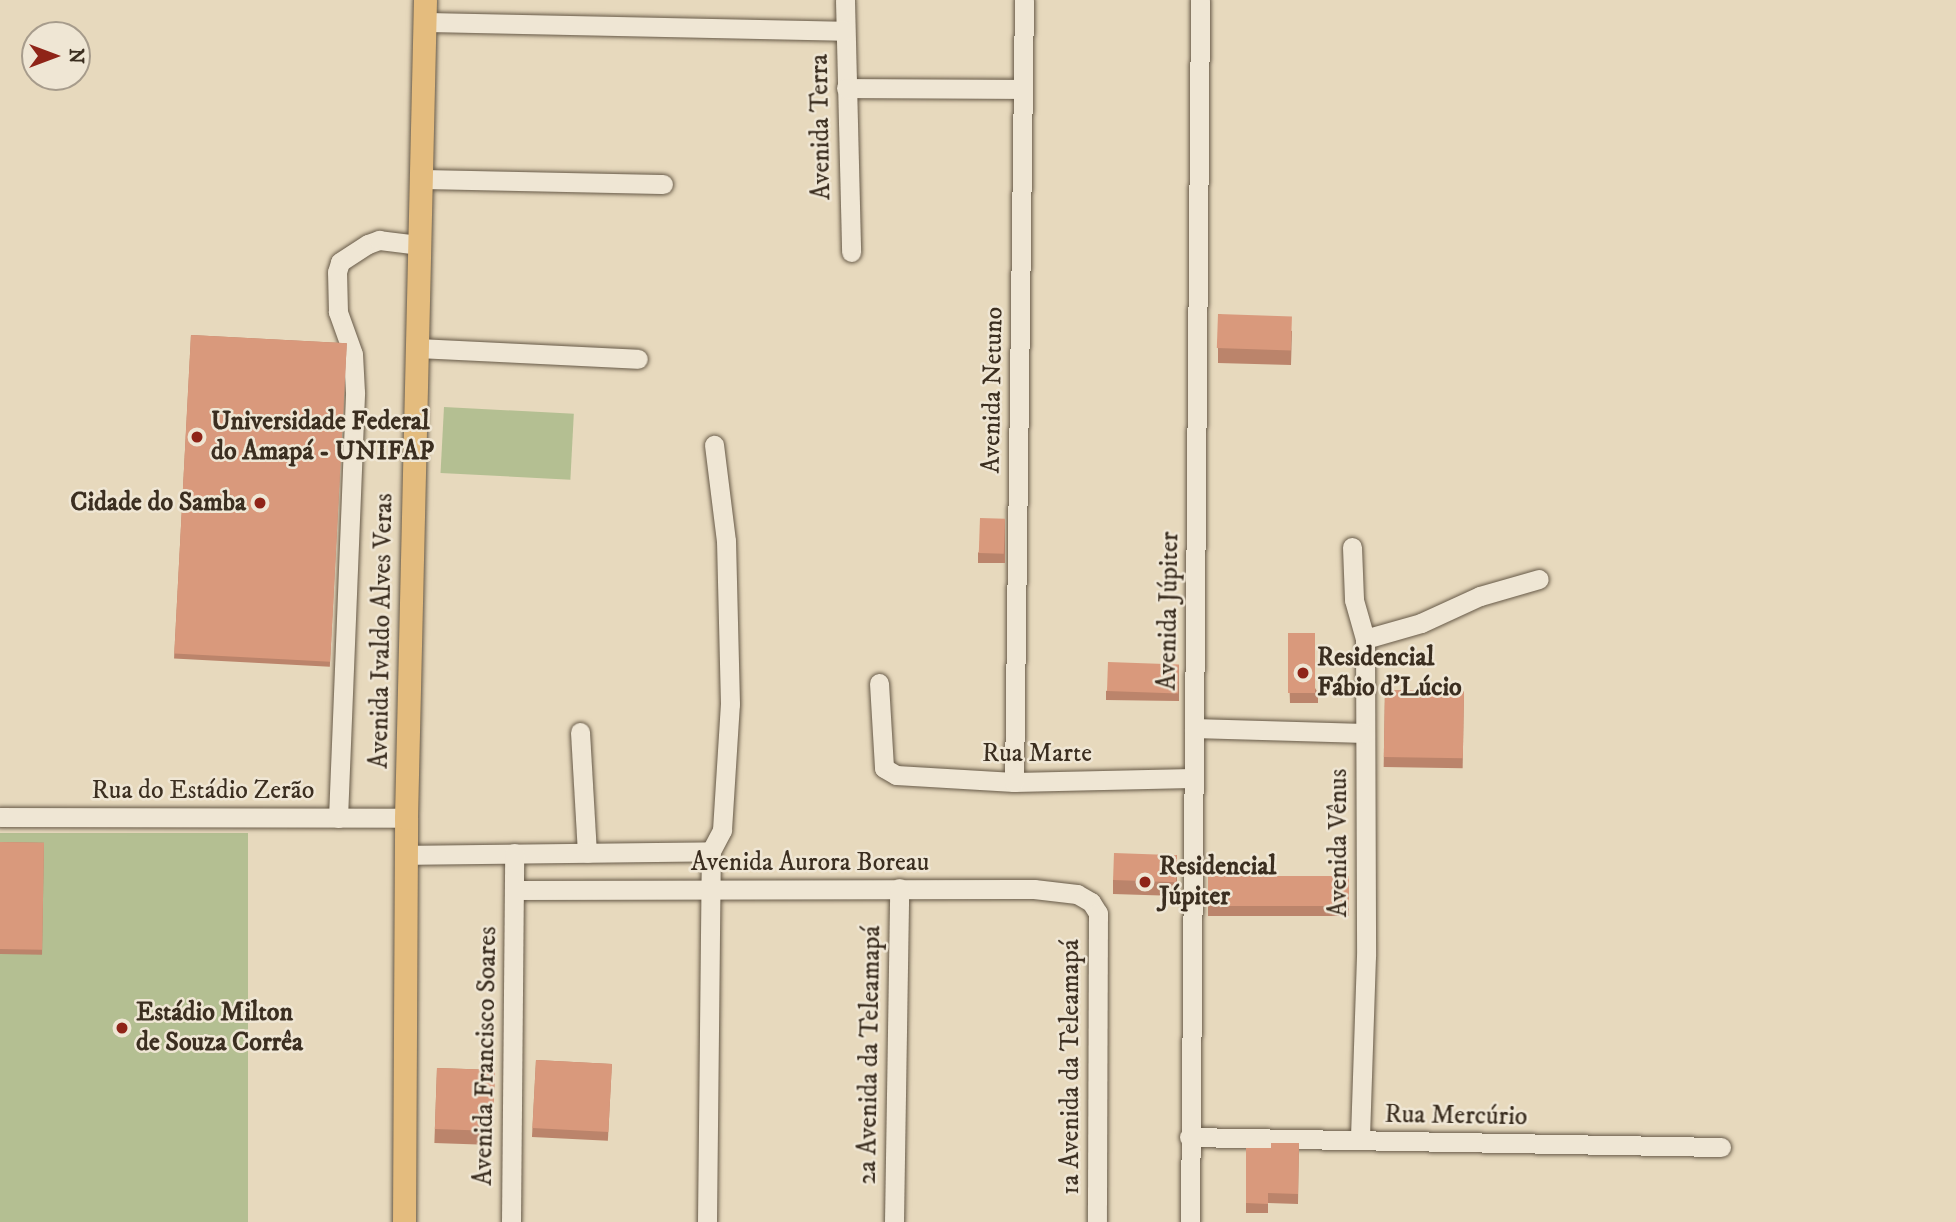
<!DOCTYPE html>
<html>
<head>
<meta charset="utf-8">
<style>
  body { margin:0 }
  #map { position:relative; width:1956px; height:1222px; overflow:hidden; background:#e7d9bd; font-family:"IM FELL DW Pica",serif }
  div>[style] { position:absolute }
  .green>* { inset:0; background:#b4bf92; transform-origin:0 0 }
  .roads { filter:drop-shadow(0 0 2px #665947) drop-shadow(0 0 2px #665947) }
  .minor>* { height:19px; margin:-9.5px; padding:0 9.5px; transform-origin:9.5px; border-radius:9.5px; background:#efe6d4 }
  .major>* { height:23px; margin:-11.5px; padding:0 11.5px; transform-origin:11.5px; border-radius:11.5px; background:#e4bc7e }
  .wall>* { inset:0; background:#bb846b; transform-origin:0 0 }
  .building>* { inset:0; background:#d9997c; transform-origin:0 0 }
  .dots>* { width:19px; height:19px; translate:-50% -50%; box-sizing:border-box; border:4px solid #efe6d4; border-radius:50% }
  span { translate:-50% -50%; white-space:nowrap; text-align:center; line-height:1.15; -webkit-text-stroke:5px #efe6d4; paint-order:stroke }
  .street-label { font-size:26px; color:#3b2e20 }
  .poi-label { font-size:26px; color:#3b2e20; font-weight:700 }
  .left { translate:0 -50%; text-align:left }
  .right { translate:-100% -50%; text-align:right }
  .north { position:absolute; left:21px; top:21px; width:70px; height:70px; box-sizing:border-box; background:#efe6d4; border:2px solid #a79c8c; border-radius:50%; rotate:90deg; font-size:19px; font-weight:700; line-height:28px; text-align:center; color:#3b2e20 }
  .north::after { content:''; display:block; margin:auto; width:24px; height:32px; background:#8f2418; clip-path:polygon(50% 0,100% 100%,50% 72%,0 100%) }
</style>
</head>
<body>
<div id="map">
  <div class="green">
    <div style="left:444px;top:407px;width:130px;height:66px;rotate:3deg"></div>
    <div style="left:0;top:833px;width:248px;height:389px"></div>
  </div>
  <div class="roads">
    <div class="minor">
      <div style="left:845px;top:0;width:252px;rotate:88.6deg"></div>
      <div style="left:425px;top:22px;width:420px;rotate:1.2deg"></div>
      <div style="left:846px;top:88px;width:177px;rotate:0.3deg"></div>
      <div style="left:421px;top:179px;width:242px;rotate:1.2deg"></div>
      <div style="left:417px;top:348px;width:221px;rotate:2.8deg"></div>
      <div style="left:1352px;top:547px;width:53px;rotate:87.8deg"></div>
      <div style="left:1354px;top:600px;width:41px;rotate:74.2deg"></div>
      <div style="left:1365px;top:639px;width:317px;rotate:89.8deg"></div>
      <div style="left:1366px;top:956px;width:184px;rotate:91.9deg"></div>
      <div style="left:1365px;top:639px;width:58px;rotate:-15.9deg"></div>
      <div style="left:1421px;top:623px;width:65px;rotate:-24.6deg"></div>
      <div style="left:1480px;top:596px;width:61px;rotate:-16.1deg"></div>
      <div style="left:879px;top:683px;width:85px;rotate:86.6deg"></div>
      <div style="left:884px;top:768px;width:14px;rotate:30deg"></div>
      <div style="left:896px;top:775px;width:118px;rotate:3.4deg"></div>
      <div style="left:1014px;top:782px;width:178px;rotate:-1.3deg"></div>
      <div style="left:1194px;top:728px;width:170px;rotate:1.7deg"></div>
      <div style="left:580px;top:732px;width:121px;rotate:86.7deg"></div>
      <div style="left:1014px;top:782px;width:782px;rotate:-89.27deg"></div>
      <div style="left:0;top:817px;width:406px;rotate:0.1deg"></div>
      <div style="left:338px;top:818px;width:426px;rotate:-87.7deg"></div>
      <div style="left:355px;top:392px;width:38px;rotate:-93deg"></div>
      <div style="left:353px;top:354px;width:45px;rotate:-109.7deg"></div>
      <div style="left:338px;top:312px;width:40px;rotate:-91.4deg"></div>
      <div style="left:337px;top:272px;width:10px;rotate:-73deg"></div>
      <div style="left:340px;top:262px;width:33px;rotate:-33deg"></div>
      <div style="left:368px;top:244px;width:12px;rotate:-20deg"></div>
      <div style="left:379px;top:240px;width:40px;rotate:7.1deg"></div>
      <div style="left:405px;top:855px;width:306px;rotate:-0.7deg"></div>
      <div style="left:514px;top:890px;width:520px;rotate:-0.11deg"></div>
      <div style="left:1034px;top:889px;width:43px;rotate:6.6deg"></div>
      <div style="left:1077px;top:894px;width:16px;rotate:30deg"></div>
      <div style="left:1091px;top:902px;width:13px;rotate:58deg"></div>
      <div style="left:1098px;top:913px;width:309px;rotate:90.2deg"></div>
      <div style="left:1189px;top:1137px;width:532px;rotate:1.08deg"></div>
      <div style="left:511px;top:1222px;width:369px;rotate:-89.5deg"></div>
      <div style="left:707px;top:1222px;width:371px;rotate:-89.4deg"></div>
      <div style="left:711px;top:851px;width:24px;rotate:-62deg"></div>
      <div style="left:722px;top:830px;width:126px;rotate:-86.4deg"></div>
      <div style="left:730px;top:704px;width:163px;rotate:-91.4deg"></div>
      <div style="left:726px;top:541px;width:97px;rotate:-97.1deg"></div>
      <div style="left:894px;top:1222px;width:334px;rotate:-89.1deg"></div>
      <div style="left:1190px;top:1222px;width:1222px;rotate:-89.53deg"></div>
    </div>
    <div class="major">
      <div style="left:404px;top:1222px;width:404px;rotate:-89.7deg"></div>
      <div style="left:406px;top:818px;width:818px;rotate:-88.67deg"></div>
    </div>
  </div>
  <div class="wall">
    <div style="clip-path:polygon(1218px 314px,1292px 331px,1291px 365px,1218px 363px)"></div>
    <div style="left:191px;top:335px;width:156px;height:324px;rotate:3deg"></div>
    <div style="clip-path:polygon(1005px 519px,1005px 563px,978px 563px,978px 553px)"></div>
    <div style="clip-path:polygon(1288px 642px,1318px 693px,1318px 703px,1290px 703px)"></div>
    <div style="clip-path:polygon(1179px 665px,1179px 701px,1106px 700px,1106px 691px)"></div>
    <div style="left:1385px;top:690px;width:79px;height:77px;rotate:1deg"></div>
    <div style="left:0;top:842px;width:44px;height:112px;rotate:1deg"></div>
    <div style="clip-path:polygon(1177px 855px,1177px 896px,1113px 894px,1113px 880px)"></div>
    <div style="left:1208px;top:876px;width:141px;height:40px"></div>
    <div style="left:536px;top:1060px;width:76px;height:77px;rotate:3deg"></div>
    <div style="left:437px;top:1068px;width:58px;height:75px;rotate:2deg"></div>
    <div style="clip-path:polygon(1299px 1143px,1298px 1204px,1268px 1203px,1268px 1213px,1246px 1213px,1246px 1148px,1271px 1148px)"></div>
  </div>
  <div class="building">
    <div style="left:1218px;top:314px;width:74px;height:34px;rotate:2deg"></div>
    <div style="left:191px;top:335px;width:156px;height:319px;rotate:3deg"></div>
    <div style="left:980px;top:518px;width:25px;height:35px;rotate:2deg"></div>
    <div style="left:1288px;top:633px;width:27px;height:60px"></div>
    <div style="left:1108px;top:662px;width:71px;height:29px;rotate:2deg"></div>
    <div style="left:1385px;top:690px;width:79px;height:67px;rotate:1deg"></div>
    <div style="left:0;top:842px;width:44px;height:107px;rotate:1deg"></div>
    <div style="left:1114px;top:853px;width:63px;height:27px;rotate:2deg"></div>
    <div style="left:1208px;top:876px;width:141px;height:30px"></div>
    <div style="left:536px;top:1060px;width:76px;height:68px;rotate:3deg"></div>
    <div style="left:437px;top:1068px;width:58px;height:61px;rotate:2deg"></div>
    <div style="clip-path:polygon(1271px 1143px,1299px 1143px,1298px 1194px,1268px 1193px,1268px 1204px,1246px 1203px,1246px 1148px,1271px 1148px)"></div>
  </div>
  <div class="dots">
    <div style="left:197px;top:437px;background:#8f2418"></div>
    <div style="left:260px;top:503px;background:#8f2418"></div>
    <div style="left:1303px;top:673px;background:#8f2418"></div>
    <div style="left:1145px;top:882px;background:#8f2418"></div>
    <div style="left:122px;top:1028px;background:#8f2418"></div>
  </div>
  <div class="street-label">
    <span style="left:821px;top:127px;rotate:-91deg">Avenida Terra</span>
    <span style="left:993px;top:390px;rotate:-89deg">Avenida Netuno</span>
    <span style="left:1169px;top:611px;rotate:-89deg">Avenida Júpiter</span>
    <span style="left:382px;top:631px;rotate:-89deg">Avenida Ivaldo Alves Veras</span>
    <span style="left:1037px;top:754px">Rua Marte</span>
    <span style="left:203px;top:791px">Rua do Estádio Zerão</span>
    <span style="left:1339px;top:843px;rotate:-90deg">Avenida Vênus</span>
    <span style="left:810px;top:863px">Avenida Aurora Boreau</span>
    <span style="left:870px;top:1055px;rotate:-89deg">2a Avenida da Teleamapá</span>
    <span style="left:486px;top:1056px;rotate:-89deg">Avenida Francisco Soares</span>
    <span style="left:1071px;top:1067px;rotate:-90deg">1a Avenida da Teleamapá</span>
    <span style="left:1456px;top:1116px;rotate:1deg">Rua Mercúrio</span>
  </div>
  <div class="poi-label">
    <span class="left" style="left:211px;top:437px">Universidade Federal<br>do Amapá - UNIFAP</span>
    <span class="right" style="left:246px;top:503px">Cidade do Samba</span>
    <span class="left" style="left:1317px;top:673px">Residencial<br>Fábio d'Lúcio</span>
    <span class="left" style="left:1159px;top:882px">Residencial<br>Júpiter</span>
    <span class="left" style="left:136px;top:1028px">Estádio Milton<br>de Souza Corrêa</span>
  </div>
  <div class="north">N</div>
</div>
</body>
</html>
